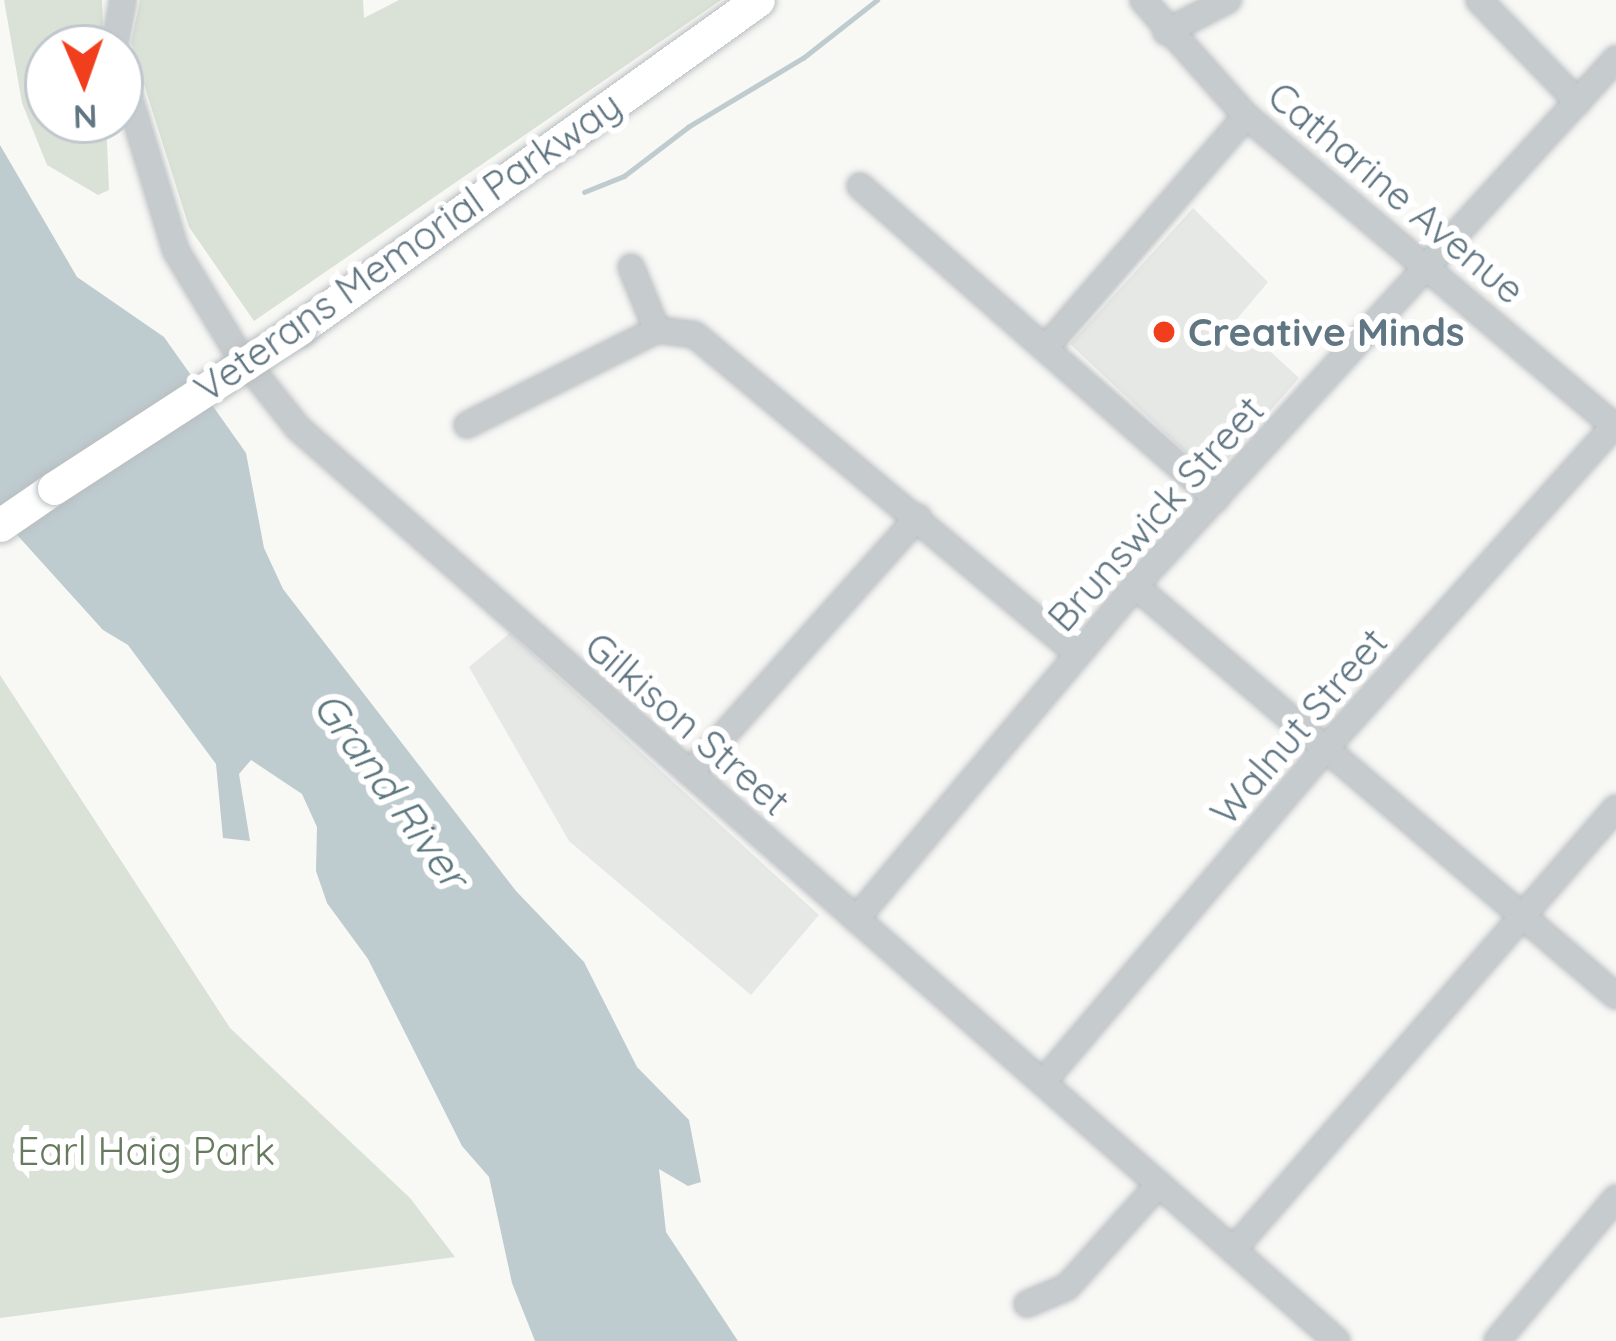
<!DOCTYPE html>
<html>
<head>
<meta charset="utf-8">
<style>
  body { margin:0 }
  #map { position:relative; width:1616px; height:1341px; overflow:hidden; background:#f8f8f5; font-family:Quicksand,sans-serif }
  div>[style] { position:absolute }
  .built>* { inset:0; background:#e6e8e6 }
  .green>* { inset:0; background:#dae1d6 }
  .water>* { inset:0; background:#becbcf }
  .stream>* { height:4.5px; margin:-2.25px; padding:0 2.25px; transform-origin:2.25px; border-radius:2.25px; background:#becbcf }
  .roads { filter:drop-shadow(0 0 3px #b9bec1) drop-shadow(0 0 3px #b9bec1) }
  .minor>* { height:24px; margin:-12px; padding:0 12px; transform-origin:12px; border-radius:12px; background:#c6cbce }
  .major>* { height:33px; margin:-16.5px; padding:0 16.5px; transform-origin:16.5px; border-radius:16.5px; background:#fff }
  .bridges { filter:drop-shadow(0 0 3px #b9bec1) drop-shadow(0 0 3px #b9bec1) }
  .major-bridge>* { height:33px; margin:-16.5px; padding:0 16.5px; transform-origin:16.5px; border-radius:16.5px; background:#fff }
  .dots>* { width:33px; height:33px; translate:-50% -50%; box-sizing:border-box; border:6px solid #fff; border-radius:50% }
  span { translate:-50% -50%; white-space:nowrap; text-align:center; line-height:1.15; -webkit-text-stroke:12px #fff; paint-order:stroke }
  .street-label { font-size:39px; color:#617683 }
  .poi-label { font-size:39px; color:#617683; font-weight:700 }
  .left { translate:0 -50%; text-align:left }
  .park-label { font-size:39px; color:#677a60 }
  .water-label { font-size:42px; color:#5b767d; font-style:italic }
  .north { position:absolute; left:24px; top:24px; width:120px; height:120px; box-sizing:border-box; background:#fff; border:3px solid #c0c8cd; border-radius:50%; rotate:178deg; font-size:33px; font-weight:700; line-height:48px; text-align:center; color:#617683 }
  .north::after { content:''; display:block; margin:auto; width:42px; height:54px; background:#f13e1d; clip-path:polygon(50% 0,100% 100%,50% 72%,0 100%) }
</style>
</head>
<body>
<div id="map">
  <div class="built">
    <div style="clip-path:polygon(1193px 208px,1268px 282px,1236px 320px,1299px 378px,1212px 477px,1070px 344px)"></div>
    <div style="clip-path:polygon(510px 633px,819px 915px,751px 995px,569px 841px,469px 667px)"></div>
  </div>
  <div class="green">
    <div style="clip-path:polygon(4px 0,102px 0,104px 48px,48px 48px,48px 120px,106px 120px,109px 190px,98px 195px,47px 165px,22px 103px)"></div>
    <div style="clip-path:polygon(140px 0,363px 0,364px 18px,399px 0,721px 0,254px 321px,189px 227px,131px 43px)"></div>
    <div style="clip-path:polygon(0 675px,230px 1028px,410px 1198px,455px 1257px,0 1318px)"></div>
  </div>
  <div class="water">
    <div style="clip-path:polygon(0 145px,77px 277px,164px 337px,246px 453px,264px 548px,283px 589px,516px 891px,584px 962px,637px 1067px,689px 1120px,701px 1182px,688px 1186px,659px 1169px,666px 1232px,738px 1341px,535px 1341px,512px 1283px,489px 1177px,462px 1146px,368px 959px,327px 903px,316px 871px,317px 827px,302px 794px,251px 760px,239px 774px,250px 841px,223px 838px,216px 764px,128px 645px,103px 630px,0 516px)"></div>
  </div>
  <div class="stream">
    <div style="left:584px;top:192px;width:43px;rotate:-21.8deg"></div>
    <div style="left:624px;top:176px;width:81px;rotate:-37.4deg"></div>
    <div style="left:688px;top:127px;width:134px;rotate:-31deg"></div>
    <div style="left:803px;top:58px;width:94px;rotate:-38.1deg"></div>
  </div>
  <div class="roads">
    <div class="minor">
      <div style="left:1143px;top:0;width:155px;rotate:48.4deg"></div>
      <div style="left:1246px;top:116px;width:484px;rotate:40.1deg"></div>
      <div style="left:1479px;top:0;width:142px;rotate:45.9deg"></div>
      <div style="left:1166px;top:32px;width:70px;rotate:-27.3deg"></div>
      <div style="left:114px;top:48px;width:49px;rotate:-79.4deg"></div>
      <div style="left:120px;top:67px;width:192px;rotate:73.1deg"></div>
      <div style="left:176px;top:251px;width:116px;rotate:58.8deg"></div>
      <div style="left:236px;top:350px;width:100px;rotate:51.5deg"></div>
      <div style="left:298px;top:428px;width:1383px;rotate:41.31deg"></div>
      <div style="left:860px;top:186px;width:474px;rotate:41.3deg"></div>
      <div style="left:631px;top:267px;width:68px;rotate:67.6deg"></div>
      <div style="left:657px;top:330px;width:38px;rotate:7deg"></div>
      <div style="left:695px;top:335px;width:497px;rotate:39.8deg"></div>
      <div style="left:1047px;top:346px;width:304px;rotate:-49.1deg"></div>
      <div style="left:467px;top:425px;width:212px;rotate:-26.6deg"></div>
      <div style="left:1135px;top:586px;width:632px;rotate:40.44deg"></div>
      <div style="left:690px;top:773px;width:343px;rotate:-48.3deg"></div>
      <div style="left:856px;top:919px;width:434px;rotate:-50deg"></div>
      <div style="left:1135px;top:586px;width:714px;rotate:-47.61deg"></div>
      <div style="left:1043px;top:1082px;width:436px;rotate:-49.7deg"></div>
      <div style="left:1325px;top:749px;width:436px;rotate:-48.2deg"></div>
      <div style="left:1233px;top:1250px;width:585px;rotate:-49.09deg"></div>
      <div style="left:1027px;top:1304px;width:43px;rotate:-23deg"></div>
      <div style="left:1067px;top:1287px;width:138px;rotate:-48.2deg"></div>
      <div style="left:1497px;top:1341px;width:186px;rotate:-50.2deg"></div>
    </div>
    <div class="major">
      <div style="left:300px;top:328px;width:563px;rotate:-35.61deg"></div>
      <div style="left:0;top:525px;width:65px;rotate:-34.4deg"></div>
    </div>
  </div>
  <div class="bridges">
    <div class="major-bridge">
      <div style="left:54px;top:488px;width:293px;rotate:-33deg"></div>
    </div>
  </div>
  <div class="dots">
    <div style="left:1164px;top:332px;background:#f13e1d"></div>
  </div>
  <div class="street-label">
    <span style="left:1396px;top:193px;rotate:40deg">Catharine Avenue</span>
    <span style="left:408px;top:247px;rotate:-35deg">Veterans Memorial Parkway</span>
    <span style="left:1156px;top:514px;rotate:-48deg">Brunswick Street</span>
    <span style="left:687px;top:724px;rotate:41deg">Gilkison Street</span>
    <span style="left:1299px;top:727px;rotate:-49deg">Walnut Street</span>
  </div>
  <div class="poi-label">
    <span class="left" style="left:1188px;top:332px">Creative Minds</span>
  </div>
  <div class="park-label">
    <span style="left:146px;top:1151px">Earl Haig Park</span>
  </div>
  <div class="water-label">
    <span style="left:391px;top:790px;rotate:54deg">Grand River</span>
  </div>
  <div class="north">N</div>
</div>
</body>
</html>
